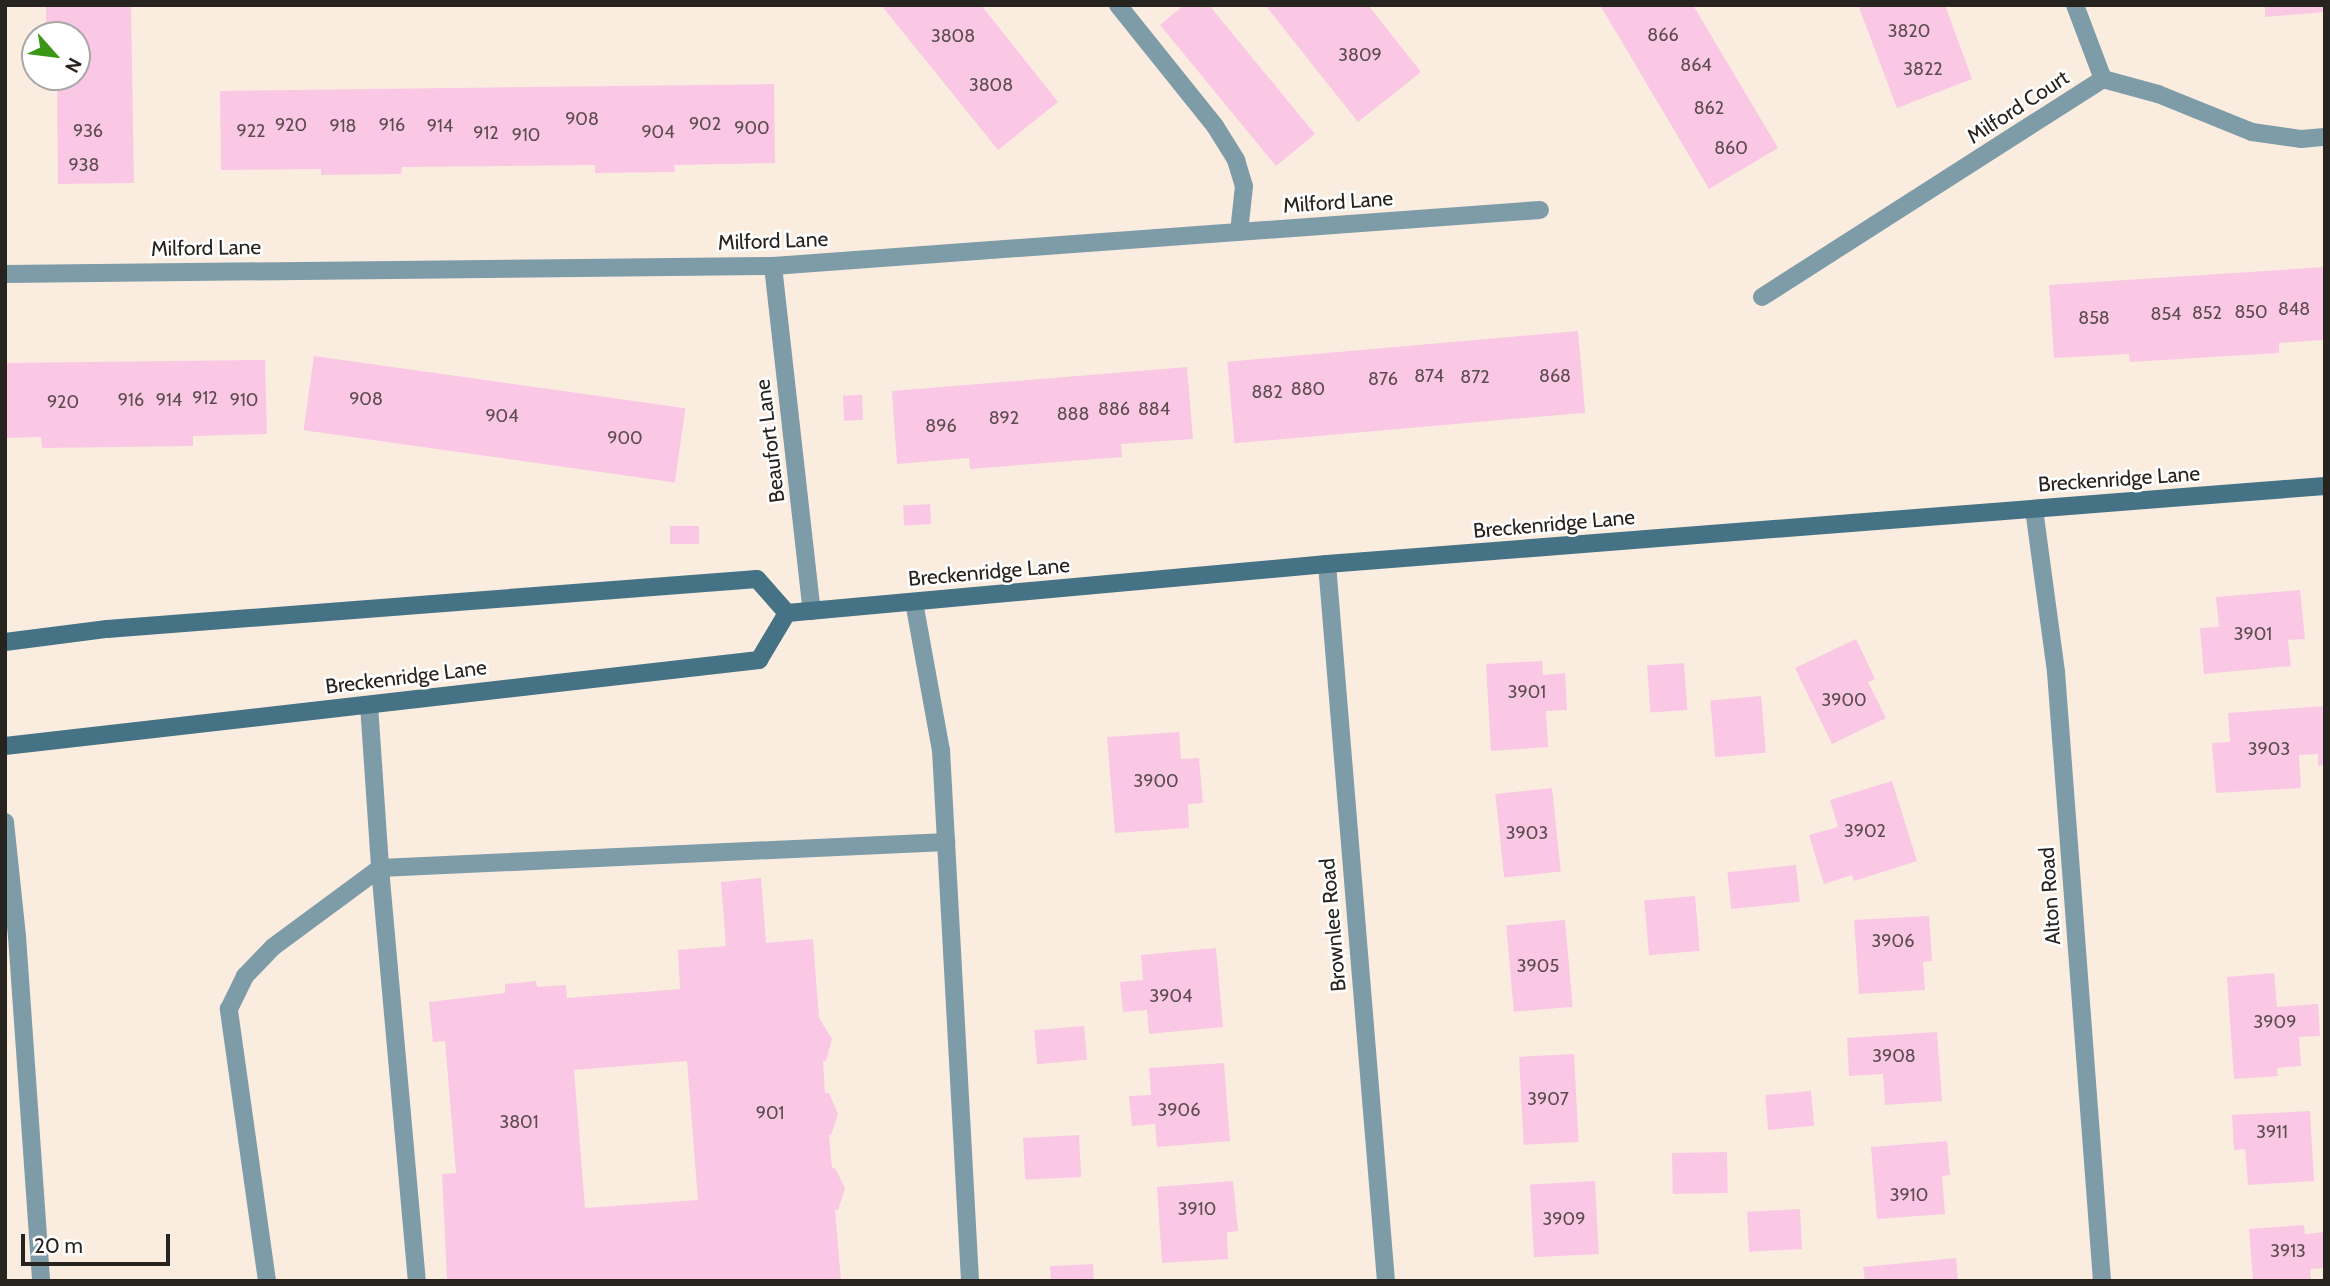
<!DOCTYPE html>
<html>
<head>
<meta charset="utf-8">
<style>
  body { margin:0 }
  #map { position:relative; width:2330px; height:1286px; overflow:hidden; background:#faede0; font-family:Cabin,sans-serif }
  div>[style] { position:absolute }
  .building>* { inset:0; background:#fac8e4; transform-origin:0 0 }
  .service>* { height:18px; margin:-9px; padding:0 9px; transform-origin:9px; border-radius:9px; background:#7e9ba8 }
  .minor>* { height:18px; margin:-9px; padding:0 9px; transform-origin:9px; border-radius:9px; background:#7e9ba8 }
  .tertiary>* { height:18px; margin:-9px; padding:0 9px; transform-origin:9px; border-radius:9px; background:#7e9ba8 }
  .secondary>* { height:18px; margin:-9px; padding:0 9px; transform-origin:9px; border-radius:9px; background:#467285 }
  span { translate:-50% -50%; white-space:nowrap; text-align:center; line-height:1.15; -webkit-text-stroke:5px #fff; paint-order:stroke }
  .number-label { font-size:18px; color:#5c4c50 }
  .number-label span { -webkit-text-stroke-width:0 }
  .street-label { font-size:21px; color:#27231e }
  .frame { position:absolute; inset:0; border:7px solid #27231e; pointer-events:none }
  .north { position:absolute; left:21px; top:21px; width:70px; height:70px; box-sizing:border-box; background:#fff; border:2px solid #a9a7a5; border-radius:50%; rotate:118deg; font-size:19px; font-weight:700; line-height:28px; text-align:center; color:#27231e }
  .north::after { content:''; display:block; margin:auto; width:24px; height:32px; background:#399715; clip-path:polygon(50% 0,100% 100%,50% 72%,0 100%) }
  .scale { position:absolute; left:21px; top:1234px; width:149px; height:32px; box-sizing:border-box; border:4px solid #27231e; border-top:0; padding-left:9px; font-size:21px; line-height:24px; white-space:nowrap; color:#27231e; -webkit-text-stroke:5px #fff; paint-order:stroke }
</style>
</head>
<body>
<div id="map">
  <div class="building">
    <div style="clip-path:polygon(46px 5px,131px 5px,134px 183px,58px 184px,57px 77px,77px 77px,77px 35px,46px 35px)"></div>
    <div style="clip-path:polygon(881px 5px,981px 5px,1058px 102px,998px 150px)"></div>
    <div style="clip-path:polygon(1184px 5px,1209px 5px,1315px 134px,1276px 166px,1160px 25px)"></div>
    <div style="clip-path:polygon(1265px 5px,1368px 5px,1421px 72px,1358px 122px)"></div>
    <div style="clip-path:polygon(1600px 5px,1693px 5px,1778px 148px,1709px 189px)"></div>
    <div style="clip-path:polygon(1858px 5px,1945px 5px,1972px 79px,1897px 108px)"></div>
    <div style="clip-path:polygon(2265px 5px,2325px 5px,2325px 12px,2265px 17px)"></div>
    <div style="clip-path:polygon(774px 84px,775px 163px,674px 165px,675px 172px,595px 173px,595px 165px,402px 167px,401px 174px,321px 175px,321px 169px,221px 170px,220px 91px)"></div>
    <div style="clip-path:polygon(2325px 267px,2325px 340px,2279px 343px,2279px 353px,2130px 362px,2129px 354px,2054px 358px,2049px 285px)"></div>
    <div style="left:1578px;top:331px;width:82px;height:352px;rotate:85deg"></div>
    <div style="left:314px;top:356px;width:375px;height:75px;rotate:8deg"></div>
    <div style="clip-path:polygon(265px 360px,267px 434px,193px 436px,193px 446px,42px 448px,41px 437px,5px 438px,5px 363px)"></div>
    <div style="clip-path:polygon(1187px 367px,1193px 439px,1121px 444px,1122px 457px,970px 469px,969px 458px,897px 464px,892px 391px)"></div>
    <div style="left:862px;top:395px;width:25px;height:19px;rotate:88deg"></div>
    <div style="left:930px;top:504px;width:20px;height:27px;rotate:87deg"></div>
    <div style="left:699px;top:526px;width:18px;height:29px;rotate:90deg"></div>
    <div style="clip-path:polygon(2300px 590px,2305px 639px,2288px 640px,2291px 666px,2204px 674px,2200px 628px,2219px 627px,2216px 597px)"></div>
    <div style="clip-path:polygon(1856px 639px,1875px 679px,1868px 682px,1886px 718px,1832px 744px,1795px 668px)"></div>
    <div style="clip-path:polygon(1542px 661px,1543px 675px,1565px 673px,1567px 710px,1546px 711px,1548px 747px,1491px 751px,1486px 664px)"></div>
    <div style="left:1684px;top:663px;width:47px;height:37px;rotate:86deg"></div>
    <div style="left:1761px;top:696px;width:57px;height:51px;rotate:85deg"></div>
    <div style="clip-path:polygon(2325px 706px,2325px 765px,2318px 766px,2318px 754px,2299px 755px,2301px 788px,2216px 793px,2212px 743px,2230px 742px,2228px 713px)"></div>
    <div style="clip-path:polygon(1179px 732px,1181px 759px,1199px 758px,1203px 803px,1188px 804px,1189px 828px,1115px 833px,1107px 737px)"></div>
    <div style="clip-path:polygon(1892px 781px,1917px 861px,1854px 881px,1852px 875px,1824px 884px,1809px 835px,1838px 827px,1830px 800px)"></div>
    <div style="left:1552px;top:788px;width:84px;height:57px;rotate:84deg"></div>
    <div style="left:1796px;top:865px;width:37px;height:69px;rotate:84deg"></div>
    <div style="clip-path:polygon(evenodd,761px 878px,766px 943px,813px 939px,819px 1018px,832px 1039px,826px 1061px,823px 1061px,825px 1093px,829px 1093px,838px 1114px,831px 1135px,829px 1135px,832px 1168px,835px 1168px,845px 1188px,838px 1210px,835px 1210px,841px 1281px,447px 1281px,442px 1174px,456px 1173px,445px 1041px,433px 1042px,429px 1002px,505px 993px,505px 984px,536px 981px,537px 987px,566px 985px,567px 998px,680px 989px,678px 950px,726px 946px,721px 882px,761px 878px,687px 1061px,698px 1200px,585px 1208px,574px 1070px,687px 1061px)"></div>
    <div style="left:1695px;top:896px;width:55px;height:51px;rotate:85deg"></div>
    <div style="clip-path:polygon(1929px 916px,1932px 961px,1923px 962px,1925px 990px,1859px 994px,1854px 920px)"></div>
    <div style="left:1565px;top:920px;width:87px;height:59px;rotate:85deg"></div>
    <div style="clip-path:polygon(1216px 948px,1223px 1027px,1149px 1034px,1147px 1010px,1123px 1012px,1120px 982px,1143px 980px,1141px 955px)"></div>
    <div style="clip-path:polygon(2274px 973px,2277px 1007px,2318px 1004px,2320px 1036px,2299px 1037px,2301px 1066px,2277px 1068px,2278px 1076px,2234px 1079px,2227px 977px)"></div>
    <div style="left:1084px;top:1026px;width:34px;height:50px;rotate:85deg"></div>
    <div style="clip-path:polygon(1937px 1032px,1942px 1101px,1885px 1105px,1883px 1074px,1849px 1076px,1847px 1038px)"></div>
    <div style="left:1574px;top:1054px;width:88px;height:55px;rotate:87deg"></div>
    <div style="clip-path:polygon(1224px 1063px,1230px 1141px,1157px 1147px,1155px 1124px,1132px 1126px,1129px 1096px,1151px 1095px,1149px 1068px)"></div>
    <div style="left:1811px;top:1091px;width:35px;height:46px;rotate:85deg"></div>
    <div style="clip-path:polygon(2310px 1111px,2314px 1181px,2248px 1185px,2245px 1149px,2234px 1150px,2232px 1115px)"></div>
    <div style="left:1079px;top:1135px;width:42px;height:56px;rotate:87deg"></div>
    <div style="clip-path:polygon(1947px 1141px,1950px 1175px,1942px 1176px,1945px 1214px,1877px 1219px,1871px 1147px)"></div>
    <div style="left:1727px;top:1152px;width:41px;height:55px;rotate:89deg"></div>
    <div style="clip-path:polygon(1233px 1181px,1238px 1231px,1227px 1232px,1228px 1259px,1162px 1263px,1157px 1187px)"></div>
    <div style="left:1595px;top:1181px;width:73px;height:65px;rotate:87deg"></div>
    <div style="left:1800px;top:1209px;width:40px;height:53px;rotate:87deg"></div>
    <div style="clip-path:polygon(2304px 1225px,2305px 1234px,2325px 1232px,2325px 1268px,2310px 1269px,2311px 1281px,2253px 1281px,2249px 1229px)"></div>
    <div style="clip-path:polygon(1956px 1258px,1958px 1281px,1865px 1281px,1863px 1267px)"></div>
    <div style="left:1093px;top:1264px;width:17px;height:43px;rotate:87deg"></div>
  </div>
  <div class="service">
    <div style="left:914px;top:602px;width:150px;rotate:79.7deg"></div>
    <div style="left:941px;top:750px;width:532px;rotate:86.87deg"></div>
    <div style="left:369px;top:705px;width:163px;rotate:86.1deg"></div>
    <div style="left:380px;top:868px;width:567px;rotate:-2.63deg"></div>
    <div style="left:380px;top:868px;width:415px;rotate:84.9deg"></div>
    <div style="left:267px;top:1281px;width:275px;rotate:-98deg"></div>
    <div style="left:229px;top:1009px;width:37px;rotate:-64deg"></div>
    <div style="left:245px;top:976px;width:40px;rotate:-46deg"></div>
    <div style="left:273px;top:947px;width:133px;rotate:-36.4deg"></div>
  </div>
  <div class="minor">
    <div style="left:1118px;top:5px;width:155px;rotate:51.3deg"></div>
    <div style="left:1215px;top:126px;width:40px;rotate:58deg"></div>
    <div style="left:1236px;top:160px;width:27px;rotate:73deg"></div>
    <div style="left:1244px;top:186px;width:46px;rotate:96.2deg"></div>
    <div style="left:2075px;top:5px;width:79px;rotate:69.3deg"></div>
    <div style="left:773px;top:266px;width:347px;rotate:83.6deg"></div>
    <div style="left:5px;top:274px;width:768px;rotate:-0.6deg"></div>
    <div style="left:773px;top:266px;width:769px;rotate:-4.18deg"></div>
    <div style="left:1762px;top:297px;width:405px;rotate:-32.6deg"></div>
    <div style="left:2103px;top:79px;width:57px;rotate:15.3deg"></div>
    <div style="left:2158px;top:94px;width:101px;rotate:22deg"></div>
    <div style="left:2252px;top:132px;width:49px;rotate:8.1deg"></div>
    <div style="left:2301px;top:139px;width:24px;rotate:-5deg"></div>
    <div style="left:2034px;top:509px;width:164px;rotate:82.3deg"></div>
    <div style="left:2056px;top:672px;width:611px;rotate:85.68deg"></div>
    <div style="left:1327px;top:564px;width:719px;rotate:85.3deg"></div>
  </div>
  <div class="tertiary">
    <div style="left:5px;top:822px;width:115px;rotate:84deg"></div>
    <div style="left:17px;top:936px;width:346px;rotate:86deg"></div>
  </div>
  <div class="secondary">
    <div style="left:787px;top:613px;width:542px;rotate:-5.18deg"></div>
    <div style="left:1327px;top:564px;width:1001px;rotate:-4.47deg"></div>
    <div style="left:5px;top:642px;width:103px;rotate:-7.3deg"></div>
    <div style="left:107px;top:629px;width:652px;rotate:-4.4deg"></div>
    <div style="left:757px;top:579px;width:45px;rotate:48.6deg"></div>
    <div style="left:5px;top:746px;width:759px;rotate:-6.51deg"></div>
    <div style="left:759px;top:660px;width:55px;rotate:-59.2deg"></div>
  </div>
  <div class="number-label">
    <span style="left:1909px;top:31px">3820</span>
    <span style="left:1663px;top:35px">866</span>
    <span style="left:953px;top:36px">3808</span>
    <span style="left:1360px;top:55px">3809</span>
    <span style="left:1696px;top:65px">864</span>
    <span style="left:1923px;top:69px">3822</span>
    <span style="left:991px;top:85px">3808</span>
    <span style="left:1709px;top:108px">862</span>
    <span style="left:582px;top:119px">908</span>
    <span style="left:705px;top:124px">902</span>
    <span style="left:291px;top:125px">920</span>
    <span style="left:392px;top:125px">916</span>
    <span style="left:343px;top:126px">918</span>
    <span style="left:440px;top:126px">914</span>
    <span style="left:752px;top:128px">900</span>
    <span style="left:88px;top:131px">936</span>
    <span style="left:251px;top:131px">922</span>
    <span style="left:658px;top:132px">904</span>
    <span style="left:486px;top:133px">912</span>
    <span style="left:526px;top:135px">910</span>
    <span style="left:1731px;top:148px">860</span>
    <span style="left:84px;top:165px">938</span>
    <span style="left:2294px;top:309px">848</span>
    <span style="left:2251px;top:312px">850</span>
    <span style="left:2207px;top:313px">852</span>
    <span style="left:2166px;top:314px">854</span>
    <span style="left:2094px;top:318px">858</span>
    <span style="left:1429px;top:376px">874</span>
    <span style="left:1555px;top:376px">868</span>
    <span style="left:1475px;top:377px">872</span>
    <span style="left:1383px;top:379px">876</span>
    <span style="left:1308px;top:389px">880</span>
    <span style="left:1267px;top:392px">882</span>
    <span style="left:205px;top:398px">912</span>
    <span style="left:366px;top:399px">908</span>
    <span style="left:131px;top:400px">916</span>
    <span style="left:169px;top:400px">914</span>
    <span style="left:244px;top:400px">910</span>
    <span style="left:63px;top:402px">920</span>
    <span style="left:1114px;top:409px">886</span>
    <span style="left:1154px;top:409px">884</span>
    <span style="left:1073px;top:414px">888</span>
    <span style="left:502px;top:416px">904</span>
    <span style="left:1004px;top:418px">892</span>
    <span style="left:941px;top:426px">896</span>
    <span style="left:625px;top:438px">900</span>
    <span style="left:2253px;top:634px">3901</span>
    <span style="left:1527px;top:692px">3901</span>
    <span style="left:1844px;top:700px">3900</span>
    <span style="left:2269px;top:749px">3903</span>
    <span style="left:1156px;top:781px">3900</span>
    <span style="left:1865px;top:831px">3902</span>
    <span style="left:1527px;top:833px">3903</span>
    <span style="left:1893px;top:941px">3906</span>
    <span style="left:1538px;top:966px">3905</span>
    <span style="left:1171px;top:996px">3904</span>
    <span style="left:2275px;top:1022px">3909</span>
    <span style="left:1894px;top:1056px">3908</span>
    <span style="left:1548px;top:1099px">3907</span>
    <span style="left:1179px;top:1110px">3906</span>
    <span style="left:770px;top:1113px">901</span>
    <span style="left:519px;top:1122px">3801</span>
    <span style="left:2272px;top:1132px">3911</span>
    <span style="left:1909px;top:1195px">3910</span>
    <span style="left:1197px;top:1209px">3910</span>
    <span style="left:1564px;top:1219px">3909</span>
    <span style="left:2288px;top:1251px">3913</span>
  </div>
  <div class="street-label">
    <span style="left:2018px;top:107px;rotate:-33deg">Milford Court</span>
    <span style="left:1338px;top:202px;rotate:-4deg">Milford Lane</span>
    <span style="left:773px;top:241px;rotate:-2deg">Milford Lane</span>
    <span style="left:206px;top:248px;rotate:-1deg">Milford Lane</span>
    <span style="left:770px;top:441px;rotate:-97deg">Beaufort Lane</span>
    <span style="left:2119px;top:479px;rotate:-4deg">Breckenridge Lane</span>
    <span style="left:1554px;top:524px;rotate:-5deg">Breckenridge Lane</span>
    <span style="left:989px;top:572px;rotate:-5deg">Breckenridge Lane</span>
    <span style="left:406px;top:677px;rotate:-7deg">Breckenridge Lane</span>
    <span style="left:2050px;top:896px;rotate:-94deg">Alton Road</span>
    <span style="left:1333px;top:925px;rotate:-95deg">Brownlee Road</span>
  </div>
  <div class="frame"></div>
  <div class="north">N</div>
  <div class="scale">20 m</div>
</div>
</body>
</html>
